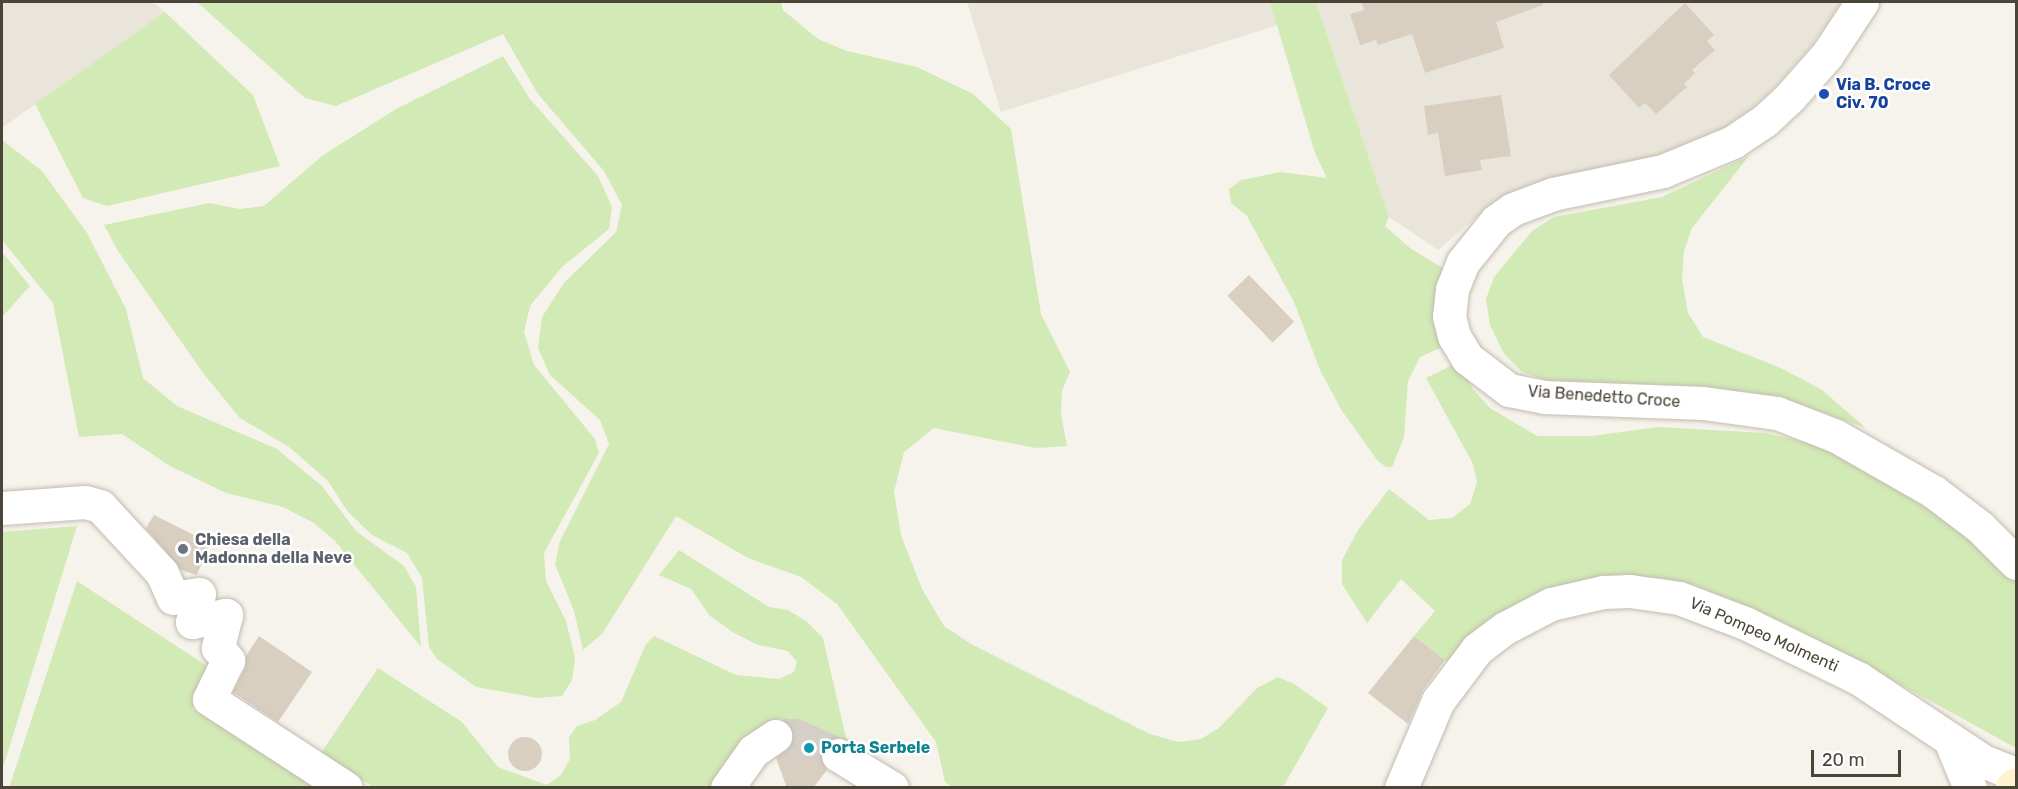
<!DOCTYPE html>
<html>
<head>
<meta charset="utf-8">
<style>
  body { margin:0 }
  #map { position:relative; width:2018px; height:789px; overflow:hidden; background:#f6f3ec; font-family:Rubik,sans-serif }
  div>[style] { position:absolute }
  .residential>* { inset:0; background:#eae5da }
  .green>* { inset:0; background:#d2eab5 }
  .building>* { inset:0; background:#d8cfc1; transform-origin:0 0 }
  .round { border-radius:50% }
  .street-tunnel>* { height:33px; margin-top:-16.5px; transform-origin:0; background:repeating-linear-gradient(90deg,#d4d0c8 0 33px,transparent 0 49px) }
  .roads { filter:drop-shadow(0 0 2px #c2bbae) drop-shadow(0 0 2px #c2bbae) }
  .street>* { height:33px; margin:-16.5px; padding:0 16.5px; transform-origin:16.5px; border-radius:16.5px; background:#fff }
  .secondary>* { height:33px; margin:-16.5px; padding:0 16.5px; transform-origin:16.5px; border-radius:16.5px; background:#fff3cd }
  .dots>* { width:16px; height:16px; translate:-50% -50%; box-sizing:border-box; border:3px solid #fff; border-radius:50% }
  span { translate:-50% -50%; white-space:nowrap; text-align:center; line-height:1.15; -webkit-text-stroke:5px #fff; paint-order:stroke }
  .transit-label { font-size:16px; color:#164399; font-weight:700 }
  .left { translate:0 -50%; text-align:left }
  .street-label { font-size:16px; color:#4b4439 }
  .worship-label { font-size:16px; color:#5b616d; font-weight:700 }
  .culture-label { font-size:16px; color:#0d838f; font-weight:700 }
  .frame { position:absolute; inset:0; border:3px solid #4b4439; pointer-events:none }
  .scale { position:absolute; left:1811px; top:750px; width:90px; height:27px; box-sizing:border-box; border:3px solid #4b4439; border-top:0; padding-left:8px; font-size:18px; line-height:21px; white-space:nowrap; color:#4b4439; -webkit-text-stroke:4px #fff; paint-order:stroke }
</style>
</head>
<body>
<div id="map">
  <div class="residential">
    <div style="clip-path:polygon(2px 2px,153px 2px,165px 12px,2px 128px)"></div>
    <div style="clip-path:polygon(967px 2px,1270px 2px,1278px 25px,1001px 112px)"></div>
    <div style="clip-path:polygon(1316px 2px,1841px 2px,1814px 43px,1777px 85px,1751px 109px,1720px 130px,1650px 159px,1539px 182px,1500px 197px,1438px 250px,1389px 217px)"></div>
  </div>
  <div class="green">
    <div style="clip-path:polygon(197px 2px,781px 2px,783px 10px,818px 39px,847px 51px,917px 67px,973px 94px,1011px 129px,1041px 314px,1070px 372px,1062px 391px,1061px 414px,1067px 446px,1036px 448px,934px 428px,904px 452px,894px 492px,901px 535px,922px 589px,944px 626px,971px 644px,1150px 734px,1178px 742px,1201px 739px,1219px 728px,1257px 688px,1278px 677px,1294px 684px,1328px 708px,1283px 787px,952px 787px,945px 782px,936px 742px,837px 604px,801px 577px,748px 558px,676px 516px,602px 634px,583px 650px,574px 611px,555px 564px,560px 541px,609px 444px,600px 420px,550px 375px,538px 348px,542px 317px,564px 283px,616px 232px,622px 205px,604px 171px,538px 94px,503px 34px,336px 106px,305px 98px)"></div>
    <div style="clip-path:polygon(1270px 2px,1316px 2px,1389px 217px,1385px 226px,1410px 248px,1449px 272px,1456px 341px,1420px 357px,1408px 381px,1404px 437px,1392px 467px,1386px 467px,1378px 461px,1342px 411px,1320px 370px,1294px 302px,1247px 216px,1231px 203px,1229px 189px,1241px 180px,1280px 172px,1327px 178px,1315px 153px)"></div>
    <div style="clip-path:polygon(165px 12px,253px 95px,280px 166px,107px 206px,83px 198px,35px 104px)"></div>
    <div style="clip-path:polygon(503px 56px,530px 99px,598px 176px,612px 207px,609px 229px,562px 267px,530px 306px,524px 332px,534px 365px,595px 439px,599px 453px,544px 553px,546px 581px,566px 621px,575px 658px,572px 680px,562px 696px,538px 698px,476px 687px,437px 659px,429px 647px,422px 578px,407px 553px,372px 535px,348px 512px,328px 481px,289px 447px,240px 418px,203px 373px,118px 251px,104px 225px,209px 203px,240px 209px,264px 206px,322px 156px,396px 109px)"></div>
    <div style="clip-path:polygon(2px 140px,42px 171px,87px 233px,126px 309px,143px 378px,177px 406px,277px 449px,322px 486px,356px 531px,404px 566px,416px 587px,421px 647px,335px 541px,314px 523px,283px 507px,226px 493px,170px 466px,122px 434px,79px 437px,53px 303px,2px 240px)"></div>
    <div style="clip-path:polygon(1749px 156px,1692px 228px,1684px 251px,1682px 279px,1688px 313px,1703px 337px,1783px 369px,1822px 390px,1866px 428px,1778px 396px,1700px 386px,1550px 381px,1522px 372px,1504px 354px,1490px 325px,1486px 299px,1494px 277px,1532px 231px,1554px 217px,1662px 197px)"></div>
    <div style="clip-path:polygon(2px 252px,30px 286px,2px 317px)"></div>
    <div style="clip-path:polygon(1459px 362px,1472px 388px,1490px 408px,1537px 436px,1592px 436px,1658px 427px,1765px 433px,1815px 444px,1910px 490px,2016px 577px,2016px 748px,1865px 665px,1748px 607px,1696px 586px,1663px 578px,1648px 577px,1450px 664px,1414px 636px,1435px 611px,1401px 579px,1367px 623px,1342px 584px,1342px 560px,1358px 530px,1389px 489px,1429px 520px,1452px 518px,1470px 504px,1477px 482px,1473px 464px,1426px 378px)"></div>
    <div style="clip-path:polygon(77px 526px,2px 771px,2px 532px)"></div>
    <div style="clip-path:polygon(679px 550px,769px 607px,788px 610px,806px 621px,823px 638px,847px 742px,802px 719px,775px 719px,715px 788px,373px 787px,321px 753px,378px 668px,462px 722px,498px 767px,547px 785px,561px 775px,570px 759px,569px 737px,577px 726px,595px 720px,621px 702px,646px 644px,654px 636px,736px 675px,779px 679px,794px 672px,797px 662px,788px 651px,758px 645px,734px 633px,710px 616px,691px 589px,659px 575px)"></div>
    <div style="clip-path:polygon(77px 581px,210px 668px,203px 696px,192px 708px,216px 724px,225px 720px,328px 788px,9px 788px)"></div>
  </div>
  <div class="building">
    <div style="clip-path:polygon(1361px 2px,1543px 2px,1543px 5px,1496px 22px,1504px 48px,1425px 73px,1412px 34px,1378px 45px,1376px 40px,1360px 45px,1350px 14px,1364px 10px)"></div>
    <div style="clip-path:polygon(1685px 3px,1714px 35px,1707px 41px,1715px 50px,1692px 70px,1695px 73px,1684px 84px,1687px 87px,1656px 114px,1645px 103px,1639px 108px,1609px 75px)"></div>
    <div style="clip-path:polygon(1501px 95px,1511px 156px,1480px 160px,1482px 170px,1445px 176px,1438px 133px,1428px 135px,1424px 106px)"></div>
    <div style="left:1249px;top:275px;width:65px;height:30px;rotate:46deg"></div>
    <div style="clip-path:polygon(154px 515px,210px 543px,197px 575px,181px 570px,146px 528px)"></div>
    <div style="clip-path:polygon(259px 636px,312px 672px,278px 722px,233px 692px,245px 668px,246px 656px)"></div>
    <div style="clip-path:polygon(1414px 636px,1445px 660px,1423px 690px,1408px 724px,1368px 693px)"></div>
    <div style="clip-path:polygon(783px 719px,801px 719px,837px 736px,822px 746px,819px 755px,827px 770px,813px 788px,787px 788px,776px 758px,792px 744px,791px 726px)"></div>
    <div class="round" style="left:508px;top:737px;width:34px;height:34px"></div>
  </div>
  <div class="street-tunnel">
    <div style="left:775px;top:736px;width:27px;rotate:4deg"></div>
    <div style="left:802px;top:738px;width:40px;rotate:25deg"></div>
  </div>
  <div class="roads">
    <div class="street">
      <div style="left:1862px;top:2px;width:64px;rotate:123.4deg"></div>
      <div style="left:1827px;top:55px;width:56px;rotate:131.4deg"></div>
      <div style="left:1790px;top:97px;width:35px;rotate:137deg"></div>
      <div style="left:1764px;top:121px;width:37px;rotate:146deg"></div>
      <div style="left:1733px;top:142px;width:76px;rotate:157.5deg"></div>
      <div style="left:1663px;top:171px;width:112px;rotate:168.2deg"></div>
      <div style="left:1553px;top:194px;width:43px;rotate:159.4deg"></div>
      <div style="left:1513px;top:209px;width:21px;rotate:145deg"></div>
      <div style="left:1496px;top:221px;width:53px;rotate:128.8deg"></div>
      <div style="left:1463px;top:262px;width:29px;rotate:112deg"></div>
      <div style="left:1452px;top:289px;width:27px;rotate:96deg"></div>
      <div style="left:1449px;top:316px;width:21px;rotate:76deg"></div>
      <div style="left:1454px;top:336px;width:26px;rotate:59deg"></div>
      <div style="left:1467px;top:358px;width:53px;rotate:37.3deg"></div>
      <div style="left:1509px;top:390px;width:36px;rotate:11deg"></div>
      <div style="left:1544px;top:397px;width:159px;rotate:2.2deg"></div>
      <div style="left:1703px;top:403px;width:75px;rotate:7.7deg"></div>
      <div style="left:1777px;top:413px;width:63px;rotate:21.3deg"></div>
      <div style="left:1836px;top:436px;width:113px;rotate:29.7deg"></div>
      <div style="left:1934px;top:492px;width:58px;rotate:37.3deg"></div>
      <div style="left:1980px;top:527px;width:51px;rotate:45deg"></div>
      <div style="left:2px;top:508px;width:83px;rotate:-4.1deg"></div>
      <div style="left:85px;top:502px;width:16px;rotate:15deg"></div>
      <div style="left:100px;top:506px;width:91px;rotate:47.2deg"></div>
      <div style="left:162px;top:573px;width:27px;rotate:66deg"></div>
      <div style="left:173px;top:598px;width:26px;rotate:-9deg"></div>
      <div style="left:199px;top:594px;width:29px;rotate:104deg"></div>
      <div style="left:192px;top:622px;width:35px;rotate:-12deg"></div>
      <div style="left:226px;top:615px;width:34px;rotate:104deg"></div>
      <div style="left:218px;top:648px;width:16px;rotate:50deg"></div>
      <div style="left:228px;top:660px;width:43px;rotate:116deg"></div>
      <div style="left:209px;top:699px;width:163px;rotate:33deg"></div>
      <div style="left:1950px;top:740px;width:52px;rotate:67.4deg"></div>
      <div style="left:838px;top:755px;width:63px;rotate:31.4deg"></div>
      <div style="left:727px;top:788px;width:45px;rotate:-54.9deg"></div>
      <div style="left:753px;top:751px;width:27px;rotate:-34deg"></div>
      <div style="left:1401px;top:788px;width:95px;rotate:-67deg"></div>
      <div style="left:1438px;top:701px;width:65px;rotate:-53.1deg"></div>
      <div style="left:1477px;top:649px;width:35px;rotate:-37deg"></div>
      <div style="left:1505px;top:628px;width:52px;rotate:-27.6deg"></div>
      <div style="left:1551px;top:604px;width:53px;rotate:-13deg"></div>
      <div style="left:1603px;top:592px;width:27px;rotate:-2deg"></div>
      <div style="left:1630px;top:591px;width:49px;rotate:8.1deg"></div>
      <div style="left:1679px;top:598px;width:71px;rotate:20.7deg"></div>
      <div style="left:1745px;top:623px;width:126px;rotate:26deg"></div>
      <div style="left:1858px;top:678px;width:150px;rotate:33.6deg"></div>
      <div style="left:1983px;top:761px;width:35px;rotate:22deg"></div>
    </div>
    <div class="secondary">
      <div style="left:2011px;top:788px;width:6px;rotate:-39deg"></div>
    </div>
  </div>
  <div class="dots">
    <div style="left:1824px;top:94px;background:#1a4fb4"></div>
    <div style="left:183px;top:549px;background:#6b7280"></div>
    <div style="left:809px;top:748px;background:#0f9aa8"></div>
  </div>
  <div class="transit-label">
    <span class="left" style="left:1836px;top:94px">Via B. Croce<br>Civ. 70</span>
  </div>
  <div class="street-label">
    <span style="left:1604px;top:397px;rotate:4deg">Via Benedetto Croce</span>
    <span style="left:1764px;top:635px;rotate:24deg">Via Pompeo Molmenti</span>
  </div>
  <div class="worship-label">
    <span class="left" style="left:195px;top:549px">Chiesa della<br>Madonna della Neve</span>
  </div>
  <div class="culture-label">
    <span class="left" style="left:821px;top:748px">Porta Serbele</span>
  </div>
  <div class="frame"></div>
  <div class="scale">20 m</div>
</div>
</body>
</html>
